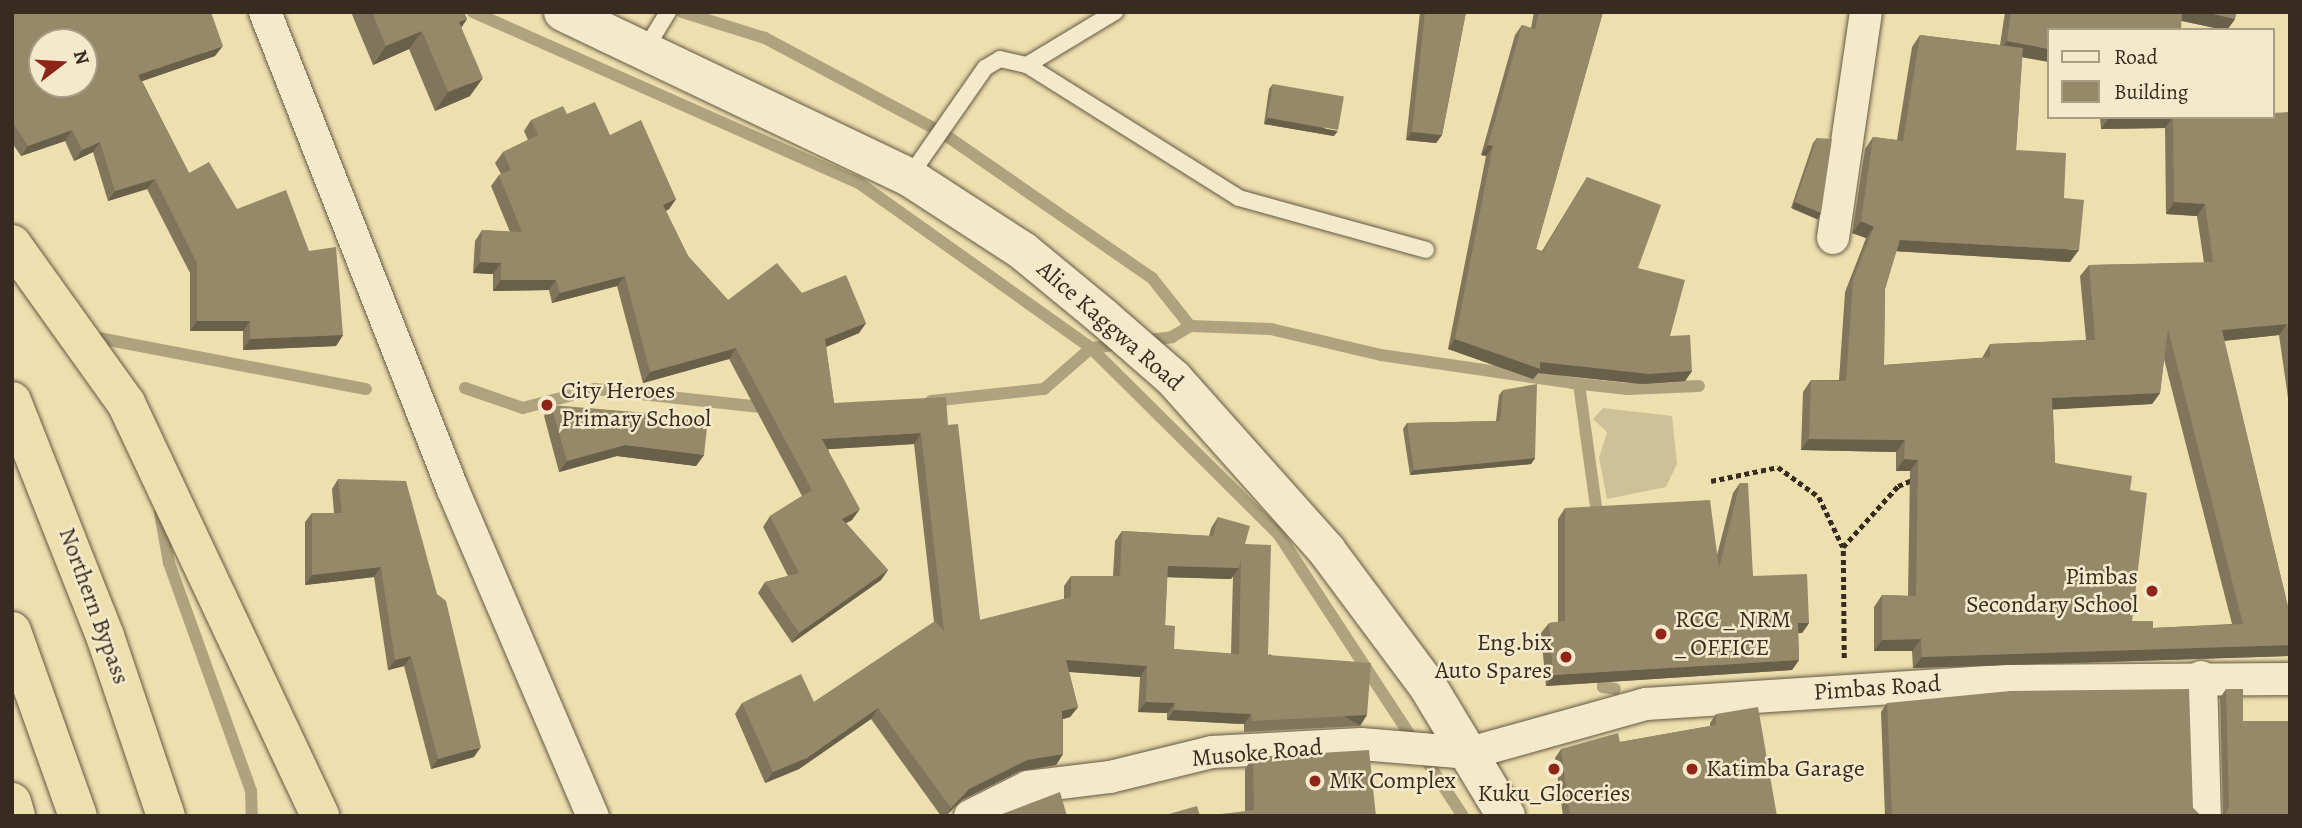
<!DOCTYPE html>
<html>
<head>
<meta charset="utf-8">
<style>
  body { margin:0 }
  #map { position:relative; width:2302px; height:828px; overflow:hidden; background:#eedfaf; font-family:Alegreya,serif }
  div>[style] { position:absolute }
  .green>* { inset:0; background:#cfc197 }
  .stream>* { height:12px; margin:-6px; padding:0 6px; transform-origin:6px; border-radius:6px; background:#b0a27e }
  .path>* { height:4.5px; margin-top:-2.25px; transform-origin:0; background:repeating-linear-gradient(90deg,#372c1f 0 5px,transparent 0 8.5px) }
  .roads { filter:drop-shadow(0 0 2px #655943) drop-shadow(0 0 2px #655943) }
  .lane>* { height:16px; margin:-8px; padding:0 8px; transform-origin:8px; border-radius:8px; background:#f4eacb }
  .street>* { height:32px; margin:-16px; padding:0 16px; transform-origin:16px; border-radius:16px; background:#f4eacb }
  .secondary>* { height:38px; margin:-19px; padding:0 19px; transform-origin:19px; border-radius:19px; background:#f4eacb }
  .highway>* { height:38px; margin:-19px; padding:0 19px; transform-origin:19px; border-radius:19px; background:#eedfaf }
  .wall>* { inset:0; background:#81765b; transform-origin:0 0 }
  .shaded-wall>* { inset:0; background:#69604a; transform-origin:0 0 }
  .building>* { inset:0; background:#96896a; transform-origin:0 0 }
  .dots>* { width:19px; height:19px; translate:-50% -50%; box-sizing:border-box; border:4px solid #f4eacb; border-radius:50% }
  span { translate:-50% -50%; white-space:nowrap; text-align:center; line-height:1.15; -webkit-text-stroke:5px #f4eacb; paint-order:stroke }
  .street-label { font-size:24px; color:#372c1f }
  .poi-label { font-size:24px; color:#372c1f }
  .left { translate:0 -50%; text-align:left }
  .right { translate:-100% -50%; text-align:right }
  .frame { position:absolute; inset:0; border:14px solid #372c1f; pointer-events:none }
  .legend { position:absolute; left:2047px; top:28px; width:228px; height:91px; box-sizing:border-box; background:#f4eacb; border:2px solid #a89e86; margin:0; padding:9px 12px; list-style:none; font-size:21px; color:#372c1f }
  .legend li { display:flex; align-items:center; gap:14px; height:35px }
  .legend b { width:35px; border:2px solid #a89e86 }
  .north { position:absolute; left:28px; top:28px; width:70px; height:70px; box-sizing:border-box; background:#f4eacb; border:2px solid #a89e86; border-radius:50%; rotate:73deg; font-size:19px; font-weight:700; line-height:28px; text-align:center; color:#372c1f }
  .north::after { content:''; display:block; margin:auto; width:24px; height:32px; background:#8f2418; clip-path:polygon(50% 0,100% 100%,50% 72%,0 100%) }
</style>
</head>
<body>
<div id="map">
  <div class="green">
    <div style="clip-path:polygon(1603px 408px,1672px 416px,1677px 464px,1666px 487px,1607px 499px,1599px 458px,1607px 432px,1593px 419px)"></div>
  </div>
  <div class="stream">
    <div style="left:473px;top:12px;width:422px;rotate:23.9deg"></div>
    <div style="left:859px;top:183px;width:285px;rotate:35.4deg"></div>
    <div style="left:1091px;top:348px;width:265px;rotate:44.8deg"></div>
    <div style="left:1279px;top:535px;width:336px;rotate:56.8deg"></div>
    <div style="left:682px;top:12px;width:87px;rotate:17.4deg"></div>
    <div style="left:765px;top:38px;width:200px;rotate:28.1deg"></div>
    <div style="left:941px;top:132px;width:257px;rotate:34.7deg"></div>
    <div style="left:1152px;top:278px;width:61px;rotate:51.6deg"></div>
    <div style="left:88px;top:336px;width:283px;rotate:10.8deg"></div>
    <div style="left:1141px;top:341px;width:31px;rotate:-7deg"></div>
    <div style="left:1172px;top:337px;width:21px;rotate:-31deg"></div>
    <div style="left:1190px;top:326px;width:81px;rotate:2.1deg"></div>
    <div style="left:1271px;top:329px;width:113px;rotate:13.3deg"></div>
    <div style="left:1381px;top:355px;width:193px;rotate:8.3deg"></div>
    <div style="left:1572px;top:383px;width:56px;rotate:6.1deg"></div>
    <div style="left:1628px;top:389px;width:71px;rotate:-2.4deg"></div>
    <div style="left:1579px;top:384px;width:138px;rotate:82.1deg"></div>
    <div style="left:465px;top:388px;width:61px;rotate:19deg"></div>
    <div style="left:523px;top:408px;width:74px;rotate:-14.8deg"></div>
    <div style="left:595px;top:389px;width:175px;rotate:6.2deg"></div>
    <div style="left:931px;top:401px;width:114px;rotate:-6.1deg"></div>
    <div style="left:1044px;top:389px;width:62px;rotate:-41.1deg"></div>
    <div style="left:1091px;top:348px;width:32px;rotate:-7deg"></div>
    <div style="left:160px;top:513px;width:51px;rotate:79.8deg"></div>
    <div style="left:169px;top:563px;width:242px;rotate:70.2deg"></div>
    <div style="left:251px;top:791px;width:25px;rotate:88deg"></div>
    <div style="left:1603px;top:668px;width:19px;rotate:90deg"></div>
    <div style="left:1603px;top:687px;width:12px;rotate:9deg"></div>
  </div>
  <div class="path">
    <div style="left:1711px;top:481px;width:68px;rotate:-11.8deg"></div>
    <div style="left:1778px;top:467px;width:51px;rotate:36.2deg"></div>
    <div style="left:1819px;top:497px;width:55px;rotate:64.4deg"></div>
    <div style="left:1844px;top:658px;width:111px;rotate:-90.5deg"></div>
    <div style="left:1843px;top:547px;width:82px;rotate:-48deg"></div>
    <div style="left:1898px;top:486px;width:15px;rotate:-23deg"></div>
  </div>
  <div class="roads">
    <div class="lane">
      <div style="left:646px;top:48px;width:42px;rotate:-58.6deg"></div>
      <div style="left:1027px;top:65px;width:103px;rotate:-31.1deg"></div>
      <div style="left:909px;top:177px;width:133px;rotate:-55.1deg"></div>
      <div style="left:985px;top:68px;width:17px;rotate:-31deg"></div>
      <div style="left:1000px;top:59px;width:28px;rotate:13deg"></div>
      <div style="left:1027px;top:65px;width:250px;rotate:32.1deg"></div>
      <div style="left:1239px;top:198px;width:194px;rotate:15.5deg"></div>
    </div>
    <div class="street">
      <div style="left:265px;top:12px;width:514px;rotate:68.53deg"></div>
      <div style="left:453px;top:490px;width:355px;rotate:66.8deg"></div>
      <div style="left:1833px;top:238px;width:228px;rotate:-81.7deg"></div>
      <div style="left:2201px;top:677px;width:139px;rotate:88.4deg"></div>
      <div style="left:970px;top:816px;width:65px;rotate:-26.6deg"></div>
      <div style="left:1028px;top:787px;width:83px;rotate:-7deg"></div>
      <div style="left:1110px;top:777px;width:105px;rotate:-13.8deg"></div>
      <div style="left:1212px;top:752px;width:149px;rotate:-3.1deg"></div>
      <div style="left:1361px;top:744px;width:109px;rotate:4.7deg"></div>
      <div style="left:1470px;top:753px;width:183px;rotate:-15.6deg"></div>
      <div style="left:1646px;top:704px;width:358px;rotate:-3.7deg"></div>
      <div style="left:2003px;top:681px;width:287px;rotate:-0.4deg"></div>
    </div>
    <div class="secondary">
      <div style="left:563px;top:12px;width:383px;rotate:25.5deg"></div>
      <div style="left:909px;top:177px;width:136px;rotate:33deg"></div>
      <div style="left:1023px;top:251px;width:104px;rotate:39.5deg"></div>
      <div style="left:1103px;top:317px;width:94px;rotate:41.1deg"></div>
      <div style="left:1174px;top:379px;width:230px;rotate:48.3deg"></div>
      <div style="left:1327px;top:551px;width:167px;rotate:53.3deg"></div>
      <div style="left:1427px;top:685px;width:153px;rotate:58.9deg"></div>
    </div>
    <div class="highway">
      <div style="left:12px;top:244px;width:196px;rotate:54.4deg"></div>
      <div style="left:126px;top:403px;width:456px;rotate:64.8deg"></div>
      <div style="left:12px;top:401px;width:253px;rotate:68.4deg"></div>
      <div style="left:105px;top:636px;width:190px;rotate:71.3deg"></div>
      <div style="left:12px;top:631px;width:196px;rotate:70.4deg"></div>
      <div style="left:12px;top:802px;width:15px;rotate:74deg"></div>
    </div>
  </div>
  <div class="wall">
    <div style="clip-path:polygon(12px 12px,215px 56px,142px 81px,189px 173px,237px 209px,309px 251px,343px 335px,336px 346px,243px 350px,243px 331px,190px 331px,190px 273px,147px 189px,108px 201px,93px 152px,74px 161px,65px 141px,21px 156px,12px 143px)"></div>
    <div style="clip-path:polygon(351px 12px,464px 12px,467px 19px,461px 28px,470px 96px,435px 111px,409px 49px,373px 65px)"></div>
    <div style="clip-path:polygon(1420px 12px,1466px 12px,1442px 135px,1436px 143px,1406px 140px)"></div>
    <div style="clip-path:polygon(1534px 12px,1603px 12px,1536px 249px,1542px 251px,1587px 177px,1638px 268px,1670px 336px,1692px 371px,1685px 381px,1642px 384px,1538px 373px,1533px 379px,1448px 349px,1486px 156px,1481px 155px,1515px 35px,1522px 25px,1531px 28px)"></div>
    <div style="clip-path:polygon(evenodd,2005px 12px,2236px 12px,2235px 19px,2227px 30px,2181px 21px,2022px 57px,2016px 150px,2064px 198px,2070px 262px,1896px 251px,1885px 289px,1884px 365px,1982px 358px,1990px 344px,2086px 340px,2080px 276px,2089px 265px,2204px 263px,2197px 216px,2166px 214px,2165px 128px,2101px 129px,2100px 117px,2272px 117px,2288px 112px,2288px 95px,2290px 92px,2290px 412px,2279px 335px,2224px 341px,2290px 615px,2290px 655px,2289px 656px,1913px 668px,1912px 651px,1874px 651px,1874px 607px,1882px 595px,1908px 596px,1910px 471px,1896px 471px,1896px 452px,1801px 450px,1803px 392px,1811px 380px,1839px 380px,1845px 292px,1866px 238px,1852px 233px,1865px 149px,1873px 137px,1897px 140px,1912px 47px,1920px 35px,2000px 45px,2005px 12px,2164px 359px,2232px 624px,2153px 628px,2132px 621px,2130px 490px,2055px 463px,2053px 409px,2152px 404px,2160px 393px,2164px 359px)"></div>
    <div style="left:2288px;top:12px;width:2px;height:31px"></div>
    <div style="clip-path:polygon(1273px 84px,1334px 136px,1264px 124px,1269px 89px)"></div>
    <div style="clip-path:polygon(evenodd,567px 114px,610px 135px,676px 199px,669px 209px,666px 211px,688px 256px,728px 300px,802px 293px,866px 323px,859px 333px,826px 347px,834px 403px,948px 425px,980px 620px,1064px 599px,1064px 586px,1071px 576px,1113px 576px,1115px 541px,1122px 531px,1209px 536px,1211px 528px,1218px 517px,1245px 544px,1268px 655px,1360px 726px,1244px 732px,1244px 724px,1167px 720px,1167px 713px,1138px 712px,1140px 677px,1069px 672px,1078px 707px,1070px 717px,1063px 719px,1063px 754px,1056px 765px,1020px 771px,962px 800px,946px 816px,941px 816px,871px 719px,799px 769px,765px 783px,735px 714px,742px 703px,814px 702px,934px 622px,914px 444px,828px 449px,852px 520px,846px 523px,888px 570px,881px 580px,792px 643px,758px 593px,765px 582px,788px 576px,763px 527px,770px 516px,802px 496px,729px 359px,643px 383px,617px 286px,552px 303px,549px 290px,493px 291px,493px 274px,473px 273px,475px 241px,482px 230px,510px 232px,491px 186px,499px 175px,501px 174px,495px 163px,503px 152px,528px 140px,524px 131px,531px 120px,567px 114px,1233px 576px,1231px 654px,1174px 649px,1165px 625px,1167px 577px,1231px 579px,1233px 576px)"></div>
    <div style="clip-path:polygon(1817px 138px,1821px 213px,1817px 219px,1791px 208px,1813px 143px)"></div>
    <div style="clip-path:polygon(1503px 390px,1535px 458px,1531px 464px,1410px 475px,1403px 429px,1407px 423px,1496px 421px,1499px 395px)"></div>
    <div style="clip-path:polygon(551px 405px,704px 455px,696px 466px,617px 456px,559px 472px,544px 416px)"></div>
    <div style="clip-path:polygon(338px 479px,474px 757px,431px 769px,404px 666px,388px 670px,374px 577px,305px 585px,305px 522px,312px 513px,334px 513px,332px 489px)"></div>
    <div style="clip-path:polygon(1740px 483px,1753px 576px,1809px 623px,1802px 633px,1798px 633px,1799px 660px,1792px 670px,1546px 686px,1541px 633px,1549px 623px,1558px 622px,1558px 519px,1565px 508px,1717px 555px,1733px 493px)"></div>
    <div style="clip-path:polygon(2226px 689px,2243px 721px,2290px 816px,2223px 816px,2220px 698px)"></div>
    <div style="clip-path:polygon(1887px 703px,2193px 808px,2201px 816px,1885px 816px,1881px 712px)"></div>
    <div style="clip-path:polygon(1716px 714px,1777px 816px,1563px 816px,1555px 758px,1561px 749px,1620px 742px,1710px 726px,1710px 723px)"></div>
    <div style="clip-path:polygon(1253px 757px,1376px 816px,1245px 811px,1245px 769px)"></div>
  </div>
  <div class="shaded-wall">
    <div style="clip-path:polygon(2179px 12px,2204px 12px,2235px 19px,2227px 30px,2223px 30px,2174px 19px)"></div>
    <div style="clip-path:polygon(467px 19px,454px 38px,459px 22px)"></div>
    <div style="clip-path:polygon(422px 31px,409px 49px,373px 65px,386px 46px)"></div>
    <div style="clip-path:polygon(2007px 41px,2048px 49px,2048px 62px,1998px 53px)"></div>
    <div style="clip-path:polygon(223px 46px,215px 56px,131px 85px,138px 75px)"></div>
    <div style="clip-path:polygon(483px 78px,470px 96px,435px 111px,448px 92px)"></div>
    <div style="clip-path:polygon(2173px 117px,2165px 128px,2101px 129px,2109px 118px)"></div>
    <div style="clip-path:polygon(1268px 118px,1338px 131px,1334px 136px,1264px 124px)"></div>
    <div style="clip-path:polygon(72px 130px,65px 141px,21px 156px,28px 146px)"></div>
    <div style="clip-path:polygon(1412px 132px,1442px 135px,1436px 143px,1406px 140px)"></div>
    <div style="clip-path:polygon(100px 142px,93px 152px,74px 161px,82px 150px)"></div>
    <div style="clip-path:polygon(1488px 145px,1493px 146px,1486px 156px,1481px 155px)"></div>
    <div style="clip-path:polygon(155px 179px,147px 189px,108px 201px,115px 191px)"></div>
    <div style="clip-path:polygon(676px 199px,669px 209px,656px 216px,663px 205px)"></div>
    <div style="left:1795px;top:202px;width:28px;height:7px;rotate:23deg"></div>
    <div style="clip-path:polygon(2174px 202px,2205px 204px,2197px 216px,2166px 214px)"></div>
    <div style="clip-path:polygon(1861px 221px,1874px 227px,1866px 238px,1852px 233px)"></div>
    <div style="clip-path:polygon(1900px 240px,2079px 250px,2070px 262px,1892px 251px)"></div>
    <div style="clip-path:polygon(480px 262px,501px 263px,493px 274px,473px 273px)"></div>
    <div style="clip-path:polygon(625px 276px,617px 286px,552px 303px,560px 293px)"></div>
    <div style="clip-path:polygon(501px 280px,556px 280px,549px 290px,493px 291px)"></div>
    <div style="clip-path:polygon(197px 321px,250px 321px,243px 331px,190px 331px)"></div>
    <div style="clip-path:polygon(866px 323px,859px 333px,818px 350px,825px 339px)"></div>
    <div style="clip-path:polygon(2287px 324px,2279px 335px,2213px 342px,2222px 330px)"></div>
    <div style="clip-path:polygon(343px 335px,336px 346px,243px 350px,250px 339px)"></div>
    <div style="clip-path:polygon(1455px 339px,1540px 362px,1692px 371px,1685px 381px,1642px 384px,1538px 373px,1533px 379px,1448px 349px)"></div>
    <div style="clip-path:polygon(736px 348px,729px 359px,643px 383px,650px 372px)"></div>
    <div style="clip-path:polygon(2160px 393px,2152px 404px,2044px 410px,2052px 398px)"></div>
    <div style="clip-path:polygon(921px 433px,914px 444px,815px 450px,822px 439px)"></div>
    <div style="clip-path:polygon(1809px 439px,1905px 440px,1896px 452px,1801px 450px)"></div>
    <div style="clip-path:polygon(625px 445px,704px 455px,696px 466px,617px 456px,559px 472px,567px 461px)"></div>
    <div style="clip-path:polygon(1535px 458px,1531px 464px,1410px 475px,1414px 470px)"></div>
    <div style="clip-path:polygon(1904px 459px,1918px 460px,1910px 471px,1896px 471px)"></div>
    <div style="clip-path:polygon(860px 509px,852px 520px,835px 529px,842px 519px)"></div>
    <div style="clip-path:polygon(1168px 566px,1239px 568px,1231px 579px,1160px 577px)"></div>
    <div style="clip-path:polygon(381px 567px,374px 577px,305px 585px,312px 575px)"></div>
    <div style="clip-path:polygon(888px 570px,881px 580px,792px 643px,799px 633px)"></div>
    <div style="clip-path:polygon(1798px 623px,1809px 623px,1802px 633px,1791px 634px)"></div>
    <div style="clip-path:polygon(1921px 639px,1912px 651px,1874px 651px,1882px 640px)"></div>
    <div style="clip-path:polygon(2290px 645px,2290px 655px,2289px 656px,1913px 668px,1922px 657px)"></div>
    <div style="clip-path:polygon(411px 656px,404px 666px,388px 670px,395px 660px)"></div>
    <div style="clip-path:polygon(1066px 660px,1147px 666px,1140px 677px,1058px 671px)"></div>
    <div style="clip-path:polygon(1799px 660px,1792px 670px,1546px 686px,1553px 675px)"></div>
    <div style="clip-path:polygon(1146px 702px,1175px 703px,1167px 713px,1138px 712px)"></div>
    <div style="clip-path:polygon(1078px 707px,1070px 717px,1055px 721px,1062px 711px)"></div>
    <div style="clip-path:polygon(878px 708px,871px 719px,799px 769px,765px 783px,773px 772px)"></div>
    <div style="clip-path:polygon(1174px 710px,1251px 714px,1244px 724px,1167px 720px)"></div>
    <div style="left:1367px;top:715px;width:13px;height:115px;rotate:122deg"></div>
    <div style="clip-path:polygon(481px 747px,474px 757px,431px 769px,438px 759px)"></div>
    <div style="clip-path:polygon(1063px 754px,1056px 765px,1020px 771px,962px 800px,945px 816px,951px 808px,969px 789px,1027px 760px)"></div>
  </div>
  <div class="building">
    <div style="clip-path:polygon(evenodd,12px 12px,211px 12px,223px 46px,138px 75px,189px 173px,209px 162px,237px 209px,286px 190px,309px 251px,336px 247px,343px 335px,250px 339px,250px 321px,197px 321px,197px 263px,155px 179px,115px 191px,100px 142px,82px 150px,72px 130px,28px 146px,12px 121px,12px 12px,42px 42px,84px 42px,84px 84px,42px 84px,42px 42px)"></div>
    <div style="clip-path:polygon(372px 12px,464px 12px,467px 19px,459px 22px,483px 78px,448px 92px,422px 31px,386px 46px)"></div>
    <div style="clip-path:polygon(1425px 12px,1466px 12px,1442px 135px,1412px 132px)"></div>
    <div style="clip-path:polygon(1539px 12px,1603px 12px,1536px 249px,1543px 252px,1587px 177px,1661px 205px,1638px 268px,1685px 280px,1670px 336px,1690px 335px,1692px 371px,1649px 374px,1540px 362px,1540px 369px,1455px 339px,1493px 146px,1488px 145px,1522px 25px,1535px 29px)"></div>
    <div style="clip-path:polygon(2011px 12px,2182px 12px,2181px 30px,2048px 30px,2048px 49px,2007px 41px)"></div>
    <div style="clip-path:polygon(2204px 12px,2236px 12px,2235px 19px)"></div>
    <div style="clip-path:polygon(evenodd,1920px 35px,2023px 48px,2016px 150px,2066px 153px,2064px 198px,2084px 200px,2079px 250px,1900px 240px,1885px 289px,1884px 365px,1990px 357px,1990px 344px,2095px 340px,2089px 265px,2213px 262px,2205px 204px,2174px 202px,2173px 117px,2272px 117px,2272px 113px,2290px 112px,2290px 344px,2287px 324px,2222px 330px,2290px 615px,2290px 645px,1922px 657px,1921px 639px,1882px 640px,1882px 595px,1916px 596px,1918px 460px,1904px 459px,1905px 440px,1809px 439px,1811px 380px,1846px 381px,1853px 280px,1874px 227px,1861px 221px,1873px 137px,1903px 141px,1920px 35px,2168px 329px,2243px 624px,2153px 628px,2153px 621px,2132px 621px,2147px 493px,2130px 490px,2132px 476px,2055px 463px,2052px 398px,2160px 393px,2168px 329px)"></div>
    <div style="left:1273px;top:84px;width:72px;height:34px;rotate:10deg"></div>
    <div style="clip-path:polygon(evenodd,595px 102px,610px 135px,641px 120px,676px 199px,663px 205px,688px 256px,728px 300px,777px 263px,802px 293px,846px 275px,866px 323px,825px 339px,834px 403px,946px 397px,948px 425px,958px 424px,980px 620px,1071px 597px,1071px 576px,1120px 576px,1122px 531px,1213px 536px,1218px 517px,1250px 526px,1245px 544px,1271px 545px,1268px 655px,1371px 663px,1367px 715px,1252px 721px,1251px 714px,1174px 710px,1175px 703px,1146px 702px,1147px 666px,1066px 660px,1078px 707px,1062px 711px,1063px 754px,1027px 760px,969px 789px,951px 808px,878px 708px,807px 758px,773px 772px,742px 703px,801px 674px,814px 702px,935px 621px,944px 631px,921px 433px,822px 439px,860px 509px,842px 519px,888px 570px,799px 633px,765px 582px,799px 573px,770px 516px,812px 490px,736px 348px,650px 372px,625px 276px,560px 293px,556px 280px,501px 280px,501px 263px,480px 262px,482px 230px,522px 232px,499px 175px,511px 170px,503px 152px,538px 135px,531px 120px,563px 106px,567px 114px,595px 102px,1241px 560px,1239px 654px,1174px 649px,1175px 626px,1165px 625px,1168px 566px,1239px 568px,1241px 560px)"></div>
    <div style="clip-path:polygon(1817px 138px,1832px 139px,1821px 213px,1795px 202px)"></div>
    <div style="clip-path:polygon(1537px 384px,1535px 458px,1414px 470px,1407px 423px,1500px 421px,1503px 390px)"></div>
    <div style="clip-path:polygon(551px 405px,708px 418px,704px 455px,625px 445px,567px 461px)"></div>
    <div style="clip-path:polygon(338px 479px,406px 481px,437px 594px,446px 601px,481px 747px,438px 759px,411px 656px,395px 660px,381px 567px,312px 575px,312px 513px,342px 513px)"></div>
    <div style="clip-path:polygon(1740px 483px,1748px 483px,1753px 576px,1807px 574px,1809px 623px,1798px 623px,1799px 660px,1553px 675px,1549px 623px,1565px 621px,1565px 508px,1710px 500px,1719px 568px)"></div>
    <div style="clip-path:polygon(2189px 689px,2193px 808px,2201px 816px,1892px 816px,1887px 703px,2010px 691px)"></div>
    <div style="clip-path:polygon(2226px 689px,2243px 689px,2243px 721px,2290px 721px,2290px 816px,2225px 816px,2229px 807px)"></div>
    <div style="clip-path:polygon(1758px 707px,1777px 816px,1570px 816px,1561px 749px,1618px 733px,1620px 742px,1716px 725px,1716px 714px)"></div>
    <div style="clip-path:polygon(1369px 750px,1376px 816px,1205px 816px,1254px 810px,1253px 757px)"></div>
    <div style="clip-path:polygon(1060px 792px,1067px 816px,997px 816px)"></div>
    <div style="clip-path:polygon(1197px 806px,1200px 816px,1162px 816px)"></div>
  </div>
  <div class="dots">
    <div style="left:547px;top:405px;background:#8f2418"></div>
    <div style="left:2152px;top:591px;background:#8f2418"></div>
    <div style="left:1661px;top:634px;background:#8f2418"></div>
    <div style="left:1566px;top:657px;background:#8f2418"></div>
    <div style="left:1554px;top:769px;background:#8f2418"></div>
    <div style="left:1692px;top:769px;background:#8f2418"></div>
    <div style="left:1315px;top:781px;background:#8f2418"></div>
  </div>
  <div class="street-label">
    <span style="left:1110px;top:326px;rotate:41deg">Alice Kaggwa Road</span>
    <span style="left:94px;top:606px;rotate:70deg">Northern Bypass</span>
    <span style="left:1877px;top:688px;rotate:-4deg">Pimbas Road</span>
    <span style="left:1257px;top:753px;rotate:-5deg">Musoke Road</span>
  </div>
  <div class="poi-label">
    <span class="left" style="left:561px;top:405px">City Heroes<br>Primary School</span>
    <span class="right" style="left:2138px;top:591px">Pimbas<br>Secondary School</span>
    <span class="left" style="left:1675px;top:634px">RCC _ NRM<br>_ OFFICE</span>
    <span class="right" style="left:1552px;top:657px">Eng.bix<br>Auto Spares</span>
    <span class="left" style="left:1706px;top:769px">Katimba Garage</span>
    <span class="left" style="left:1329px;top:781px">MK Complex</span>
    <span style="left:1554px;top:794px">Kuku_Gloceries</span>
  </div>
  <div class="frame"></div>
  <ul class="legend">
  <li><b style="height:9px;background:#f4eacb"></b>Road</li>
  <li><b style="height:19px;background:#96896a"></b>Building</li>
  </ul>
  <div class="north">N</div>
</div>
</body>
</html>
